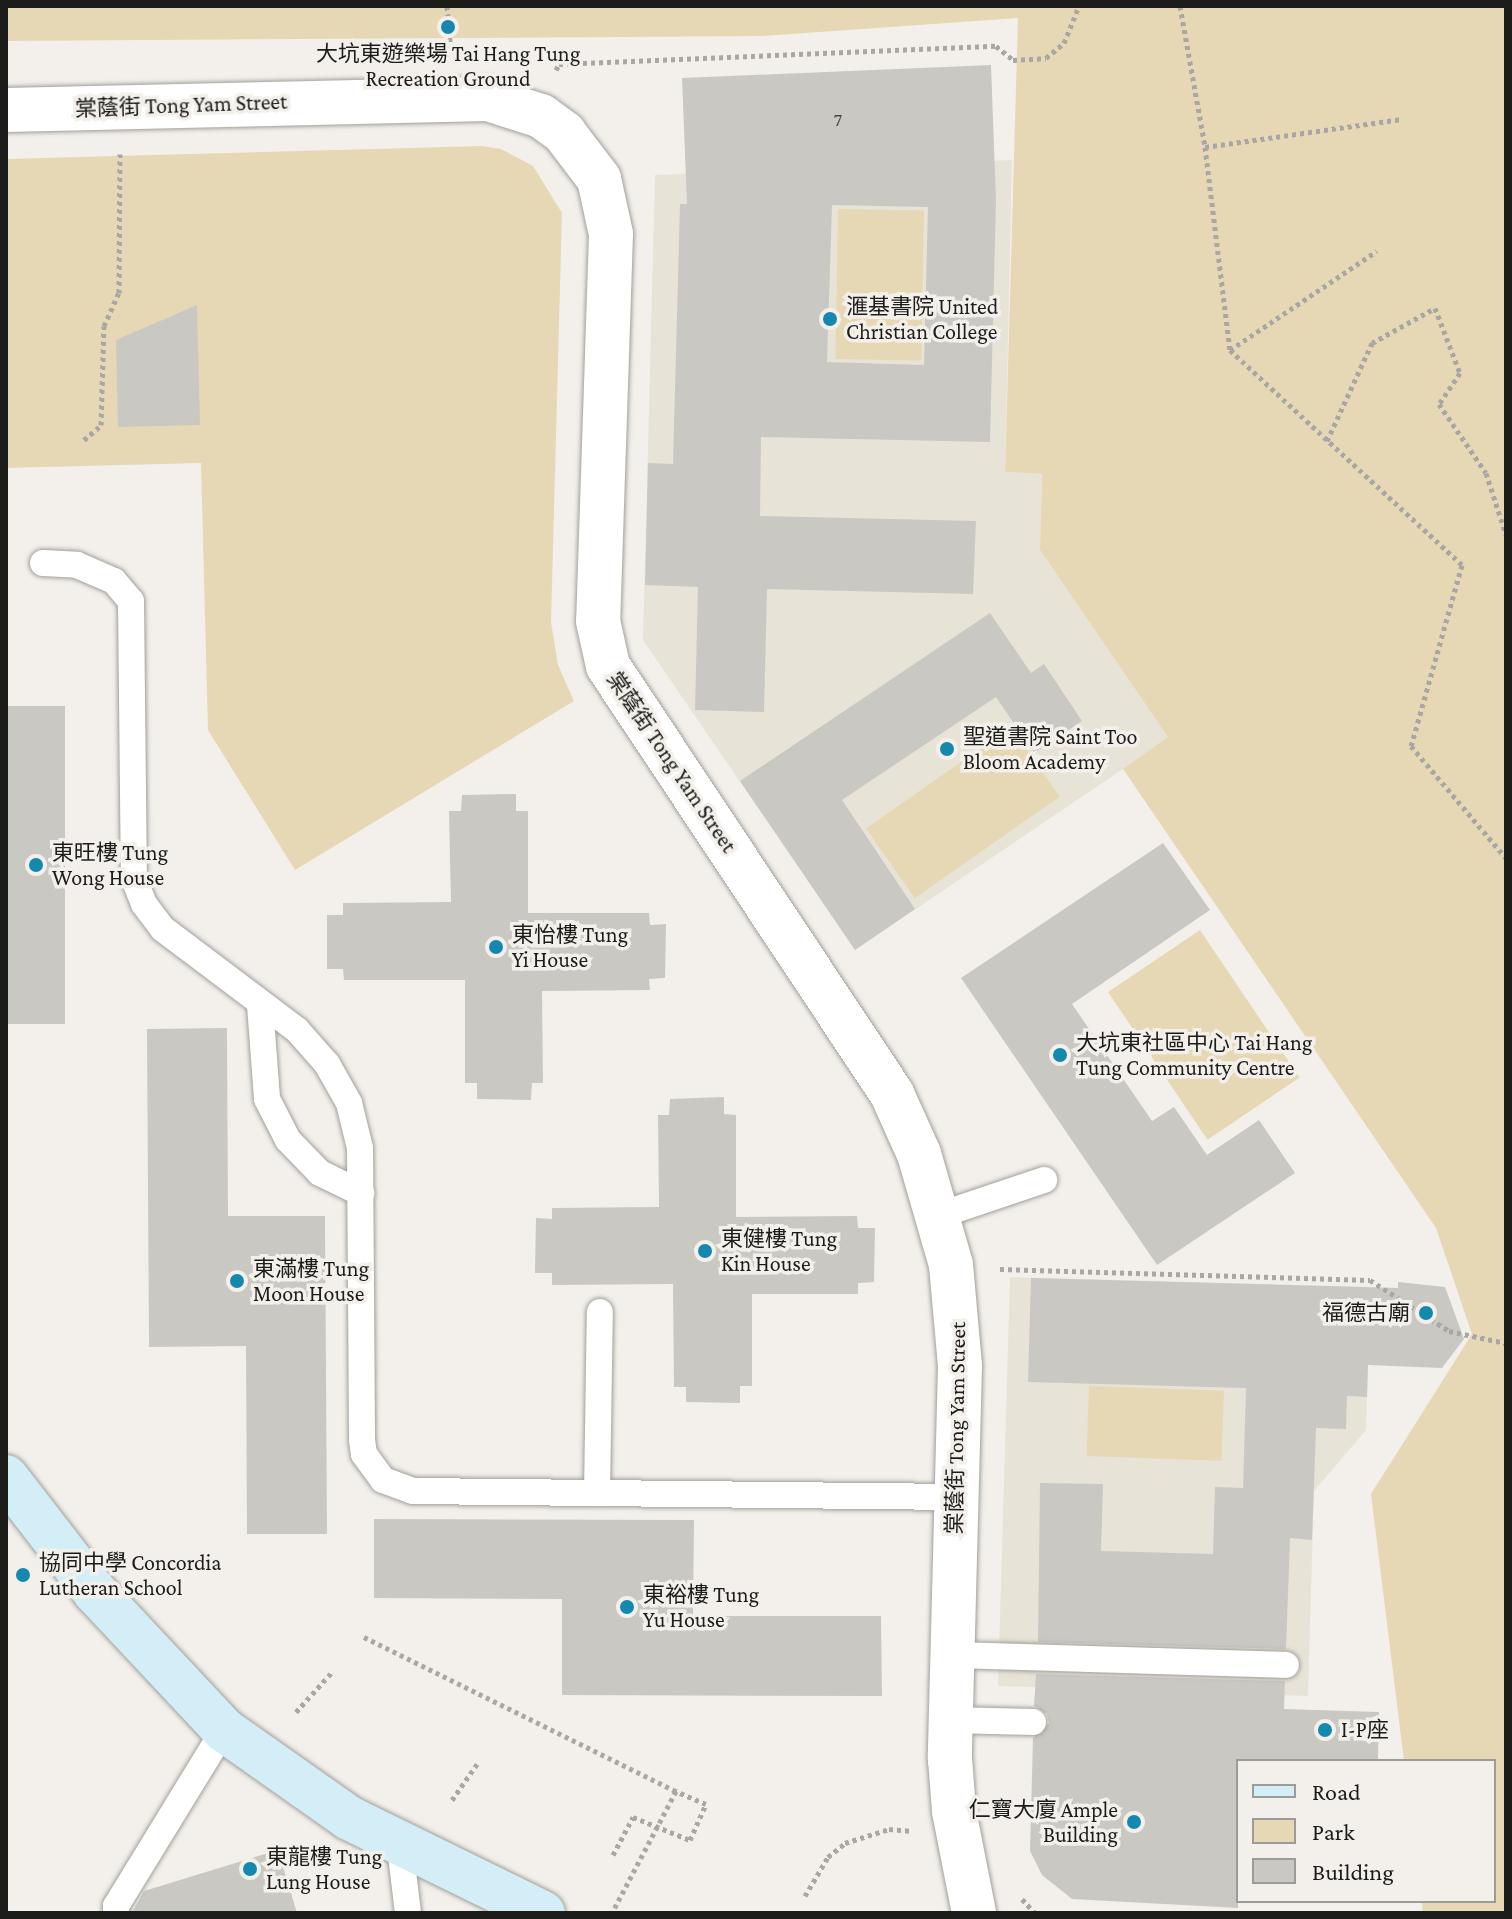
<!DOCTYPE html>
<html>
<head>
<meta charset="utf-8">
<style>
  body { margin:0 }
  #map { position:relative; width:1512px; height:1919px; overflow:hidden; background:#f3f0eb; font-family:"Crimson Pro","Noto Sans TC",serif }
  div>[style] { position:absolute }
  .built>* { inset:0; background:#e8e3d7 }
  .green>* { inset:0; background:#e6d8b4; transform-origin:0 0 }
  .building>* { inset:0; background:#cac8c3; transform-origin:0 0 }
  .path>* { height:5px; margin-top:-2.5px; transform-origin:0; background:repeating-linear-gradient(90deg,#a9a7a3 0 4px,transparent 0 8px) }
  .roads { filter:drop-shadow(0 0 2px #a2a09b) drop-shadow(0 0 2px #a2a09b) }
  .lane>* { height:26px; margin:-13px; padding:0 13px; transform-origin:13px; border-radius:13px; background:#fff }
  .street>* { height:44px; margin:-22px; padding:0 22px; transform-origin:22px; border-radius:22px; background:#fff }
  .secondary>* { height:44px; margin:-22px; padding:0 22px; transform-origin:22px; border-radius:22px; background:#d4eef8 }
  .path-bridge>* { height:5px; margin-top:-2.5px; transform-origin:0; background:repeating-linear-gradient(90deg,#a9a7a3 0 4px,transparent 0 8px) }
  .dots>* { width:22px; height:22px; translate:-50% -50%; box-sizing:border-box; border:4px solid #f3f0eb; border-radius:50% }
  span { translate:-50% -50%; white-space:nowrap; text-align:center; line-height:1.15; -webkit-text-stroke:7px #f3f0eb; paint-order:stroke }
  .number-label { font-size:18px; color:#484744 }
  .number-label span { -webkit-text-stroke-width:0 }
  .poi-label { font-size:22px; color:#1c1c1a }
  .left { translate:0 -50%; text-align:left }
  .right { translate:-100% -50%; text-align:right }
  .street-label { font-size:22px; color:#1c1c1a }
  .frame { position:absolute; inset:0; border:8px solid #1c1c1a; pointer-events:none }
  .legend { position:absolute; left:1236px; top:1759px; width:260px; height:144px; box-sizing:border-box; background:#f3f0eb; border:2px solid #9d9b97; margin:0; padding:10px 14px; list-style:none; font-size:24px; color:#1c1c1a }
  .legend li { display:flex; align-items:center; gap:16px; height:40px }
  .legend b { width:40px; border:2px solid #9d9b97 }
</style>
</head>
<body>
<div id="map">
  <div class="built">
    <div style="clip-path:polygon(1012px 160px,1005px 472px,1042px 474px,1040px 550px,1169px 738px,855px 950px,643px 640px,655px 175px)"></div>
    <div style="clip-path:polygon(1010px 1277px,1370px 1287px,1366px 1430px,1314px 1491px,1308px 1696px,998px 1686px)"></div>
  </div>
  <div class="green">
    <div style="clip-path:polygon(6px 6px,1506px 6px,1506px 1913px,1423px 1913px,1422px 1901px,1494px 1901px,1494px 1761px,1404px 1761px,1371px 1494px,1472px 1334px,1436px 1228px,1123px 769px,1168px 737px,1040px 550px,1042px 474px,1005px 472px,1018px 18px,763px 36px,6px 41px)"></div>
    <div style="clip-path:polygon(482px 146px,501px 149px,533px 166px,562px 213px,551px 622px,558px 665px,574px 701px,295px 870px,208px 730px,201px 463px,6px 468px,6px 159px)"></div>
    <div style="left:838px;top:209px;width:86px;height:150px;rotate:1deg"></div>
    <div style="left:1011px;top:727px;width:85px;height:177px;rotate:55deg"></div>
    <div style="left:1200px;top:930px;width:178px;height:111px;rotate:56deg"></div>
    <div style="left:1089px;top:1386px;width:135px;height:70px;rotate:2deg"></div>
  </div>
  <div class="building">
    <div style="clip-path:polygon(evenodd,991px 65px,996px 200px,990px 442px,761px 437px,760px 516px,976px 521px,973px 594px,767px 589px,764px 712px,695px 710px,698px 587px,645px 585px,648px 463px,673px 464px,680px 204px,687px 204px,682px 78px,991px 65px,832px 205px,928px 207px,924px 365px,827px 362px,832px 205px)"></div>
    <div style="clip-path:polygon(197px 305px,200px 425px,118px 427px,116px 340px)"></div>
    <div style="clip-path:polygon(990px 613px,1031px 673px,1044px 664px,1082px 721px,1034px 753px,996px 697px,842px 800px,915px 909px,855px 950px,740px 781px)"></div>
    <div style="left:6px;top:706px;width:59px;height:318px"></div>
    <div style="clip-path:polygon(516px 794px,516px 811px,528px 811px,528px 913px,649px 913px,650px 925px,666px 924px,665px 978px,649px 979px,650px 990px,542px 991px,543px 1083px,532px 1083px,531px 1100px,477px 1099px,477px 1083px,465px 1083px,465px 980px,344px 980px,343px 969px,327px 969px,327px 915px,343px 915px,343px 903px,451px 902px,449px 811px,461px 811px,462px 795px)"></div>
    <div style="clip-path:polygon(1163px 843px,1210px 910px,1072px 1004px,1152px 1121px,1174px 1107px,1207px 1155px,1259px 1120px,1295px 1173px,1157px 1265px,961px 978px)"></div>
    <div style="clip-path:polygon(227px 1028px,228px 1216px,325px 1216px,327px 1534px,247px 1534px,246px 1346px,149px 1347px,147px 1029px)"></div>
    <div style="clip-path:polygon(724px 1097px,724px 1114px,736px 1115px,736px 1217px,857px 1216px,858px 1228px,875px 1228px,874px 1282px,858px 1283px,858px 1294px,752px 1294px,752px 1386px,740px 1386px,740px 1403px,686px 1402px,686px 1387px,674px 1387px,673px 1284px,552px 1285px,552px 1273px,535px 1273px,536px 1218px,552px 1219px,552px 1208px,659px 1207px,658px 1115px,669px 1115px,670px 1099px)"></div>
    <div style="clip-path:polygon(1031px 1278px,1398px 1288px,1398px 1282px,1445px 1287px,1464px 1339px,1442px 1368px,1368px 1365px,1367px 1397px,1347px 1396px,1346px 1429px,1316px 1428px,1312px 1540px,1290px 1538px,1286px 1649px,1038px 1642px,1040px 1483px,1103px 1484px,1101px 1551px,1213px 1554px,1215px 1487px,1243px 1488px,1246px 1388px,1028px 1382px)"></div>
    <div style="clip-path:polygon(374px 1519px,694px 1520px,693px 1616px,881px 1616px,882px 1696px,562px 1695px,562px 1599px,374px 1598px)"></div>
    <div style="clip-path:polygon(1036px 1674px,1285px 1681px,1284px 1709px,1379px 1712px,1378px 1761px,1238px 1761px,1238px 1908px,1072px 1899px,1042px 1875px,1030px 1851px,1033px 1738px,1049px 1723px,1047px 1714px,1034px 1706px)"></div>
    <div style="clip-path:polygon(278px 1850px,297px 1913px,132px 1913px,144px 1891px)"></div>
  </div>
  <div class="path">
    <div style="left:447px;top:6px;width:48px;rotate:85.2deg"></div>
    <div style="left:1180px;top:6px;width:143px;rotate:79.9deg"></div>
    <div style="left:1205px;top:147px;width:205px;rotate:83deg"></div>
    <div style="left:1230px;top:350px;width:316px;rotate:42.8deg"></div>
    <div style="left:1462px;top:565px;width:188px;rotate:105.7deg"></div>
    <div style="left:1411px;top:746px;width:147px;rotate:49.7deg"></div>
    <div style="left:556px;top:70px;width:7px;rotate:-63deg"></div>
    <div style="left:559px;top:64px;width:437px;rotate:-2.4deg"></div>
    <div style="left:996px;top:46px;width:22px;rotate:39deg"></div>
    <div style="left:1013px;top:60px;width:33px;rotate:-3deg"></div>
    <div style="left:1046px;top:58px;width:23px;rotate:-40deg"></div>
    <div style="left:1064px;top:43px;width:40px;rotate:-68deg"></div>
    <div style="left:1205px;top:147px;width:199px;rotate:-8.1deg"></div>
    <div style="left:1230px;top:350px;width:177px;rotate:-34deg"></div>
    <div style="left:84px;top:440px;width:23px;rotate:-41deg"></div>
    <div style="left:101px;top:425px;width:99px;rotate:-88.3deg"></div>
    <div style="left:104px;top:326px;width:36px;rotate:-66deg"></div>
    <div style="left:119px;top:293px;width:139px;rotate:-89.6deg"></div>
    <div style="left:1327px;top:441px;width:108px;rotate:-65.3deg"></div>
    <div style="left:1372px;top:343px;width:72px;rotate:-29.1deg"></div>
    <div style="left:1435px;top:308px;width:70px;rotate:69deg"></div>
    <div style="left:1460px;top:373px;width:37px;rotate:124deg"></div>
    <div style="left:1439px;top:404px;width:83px;rotate:55.7deg"></div>
    <div style="left:1486px;top:473px;width:65px;rotate:72.1deg"></div>
    <div style="left:1000px;top:1269px;width:370px;rotate:1.7deg"></div>
    <div style="left:1370px;top:1280px;width:94px;rotate:32.8deg"></div>
    <div style="left:1449px;top:1331px;width:58px;rotate:11.9deg"></div>
    <div style="left:296px;top:1712px;width:55px;rotate:-47.9deg"></div>
    <div style="left:452px;top:1800px;width:44px;rotate:-55.2deg"></div>
    <div style="left:613px;top:1855px;width:43px;rotate:-62.2deg"></div>
    <div style="left:633px;top:1817px;width:61px;rotate:22deg"></div>
    <div style="left:690px;top:1840px;width:39px;rotate:-66deg"></div>
    <div style="left:706px;top:1804px;width:33px;rotate:-157deg"></div>
    <div style="left:805px;top:1896px;width:45px;rotate:-59.5deg"></div>
    <div style="left:828px;top:1857px;width:22px;rotate:-39deg"></div>
    <div style="left:845px;top:1843px;width:46px;rotate:-17.7deg"></div>
    <div style="left:889px;top:1829px;width:21px;rotate:5deg"></div>
    <div style="left:1022px;top:1899px;width:19px;rotate:47deg"></div>
  </div>
  <div class="roads">
    <div class="lane">
      <div style="left:43px;top:563px;width:34px;rotate:3deg"></div>
      <div style="left:77px;top:565px;width:40px;rotate:23.4deg"></div>
      <div style="left:114px;top:581px;width:26px;rotate:50deg"></div>
      <div style="left:131px;top:601px;width:278px;rotate:89.4deg"></div>
      <div style="left:134px;top:879px;width:27px;rotate:68deg"></div>
      <div style="left:144px;top:904px;width:31px;rotate:53deg"></div>
      <div style="left:163px;top:929px;width:168px;rotate:37deg"></div>
      <div style="left:297px;top:1030px;width:45px;rotate:48.6deg"></div>
      <div style="left:327px;top:1064px;width:45px;rotate:60.6deg"></div>
      <div style="left:349px;top:1103px;width:46px;rotate:76.3deg"></div>
      <div style="left:360px;top:1148px;width:292px;rotate:89.6deg"></div>
      <div style="left:362px;top:1440px;width:14px;rotate:82deg"></div>
      <div style="left:364px;top:1454px;width:32px;rotate:54deg"></div>
      <div style="left:383px;top:1480px;width:32px;rotate:20deg"></div>
      <div style="left:413px;top:1491px;width:543px;rotate:0.63deg"></div>
      <div style="left:260px;top:1005px;width:94px;rotate:85.7deg"></div>
      <div style="left:267px;top:1099px;width:46px;rotate:62.9deg"></div>
      <div style="left:288px;top:1140px;width:46px;rotate:45.9deg"></div>
      <div style="left:320px;top:1173px;width:46px;rotate:26deg"></div>
      <div style="left:940px;top:1215px;width:110px;rotate:-18.6deg"></div>
      <div style="left:597px;top:1493px;width:181px;rotate:-89.1deg"></div>
      <div style="left:952px;top:1655px;width:334px;rotate:1.7deg"></div>
      <div style="left:950px;top:1720px;width:83px;rotate:1.4deg"></div>
      <div style="left:400px;top:1846px;width:67px;rotate:83.2deg"></div>
      <div style="left:116px;top:1913px;width:7px;rotate:-90deg"></div>
      <div style="left:116px;top:1906px;width:206px;rotate:-58.5deg"></div>
    </div>
    <div class="street">
      <div style="left:6px;top:110px;width:482px;rotate:-1.3deg"></div>
      <div style="left:488px;top:99px;width:56px;rotate:17.8deg"></div>
      <div style="left:541px;top:116px;width:29px;rotate:36deg"></div>
      <div style="left:564px;top:133px;width:58px;rotate:52.7deg"></div>
      <div style="left:599px;top:179px;width:56px;rotate:77.7deg"></div>
      <div style="left:611px;top:234px;width:387px;rotate:91.9deg"></div>
      <div style="left:598px;top:621px;width:46px;rotate:77.5deg"></div>
      <div style="left:608px;top:666px;width:514px;rotate:56.43deg"></div>
      <div style="left:892px;top:1094px;width:66px;rotate:65.8deg"></div>
      <div style="left:919px;top:1154px;width:116px;rotate:73.9deg"></div>
      <div style="left:951px;top:1265px;width:101px;rotate:84.9deg"></div>
      <div style="left:960px;top:1366px;width:393px;rotate:91.5deg"></div>
      <div style="left:950px;top:1759px;width:52px;rotate:85.6deg"></div>
      <div style="left:954px;top:1811px;width:104px;rotate:78.9deg"></div>
    </div>
    <div class="secondary">
      <div style="left:6px;top:1477px;width:145px;rotate:52.3deg"></div>
      <div style="left:95px;top:1592px;width:189px;rotate:46.9deg"></div>
      <div style="left:224px;top:1730px;width:153px;rotate:35.1deg"></div>
      <div style="left:349px;top:1818px;width:216px;rotate:26.1deg"></div>
    </div>
  </div>
  <div class="path-bridge">
    <div style="left:364px;top:1637px;width:348px;rotate:26.3deg"></div>
    <div style="left:676px;top:1791px;width:138px;rotate:117.7deg"></div>
  </div>
  <div class="dots">
    <div style="left:448px;top:27px;background:#1588ad"></div>
    <div style="left:830px;top:319px;background:#1588ad"></div>
    <div style="left:947px;top:749px;background:#1588ad"></div>
    <div style="left:36px;top:865px;background:#1588ad"></div>
    <div style="left:496px;top:947px;background:#1588ad"></div>
    <div style="left:1060px;top:1055px;background:#1588ad"></div>
    <div style="left:705px;top:1251px;background:#1588ad"></div>
    <div style="left:237px;top:1281px;background:#1588ad"></div>
    <div style="left:1426px;top:1313px;background:#1588ad"></div>
    <div style="left:23px;top:1575px;background:#1588ad"></div>
    <div style="left:627px;top:1607px;background:#1588ad"></div>
    <div style="left:1325px;top:1730px;background:#1588ad"></div>
    <div style="left:1134px;top:1822px;background:#1588ad"></div>
    <div style="left:250px;top:1869px;background:#1588ad"></div>
  </div>
  <div class="number-label">
    <span style="left:838px;top:120px">7</span>
  </div>
  <div class="poi-label">
    <span style="left:448px;top:66px">大坑東遊樂場 Tai Hang Tung<br>Recreation Ground</span>
    <span class="left" style="left:846px;top:319px">滙基書院 United<br>Christian College</span>
    <span class="left" style="left:963px;top:749px">聖道書院 Saint Too<br>Bloom Academy</span>
    <span class="left" style="left:52px;top:865px">東旺樓 Tung<br>Wong House</span>
    <span class="left" style="left:512px;top:947px">東怡樓 Tung<br>Yi House</span>
    <span class="left" style="left:1076px;top:1055px">大坑東社區中心 Tai Hang<br>Tung Community Centre</span>
    <span class="left" style="left:721px;top:1251px">東健樓 Tung<br>Kin House</span>
    <span class="left" style="left:253px;top:1281px">東滿樓 Tung<br>Moon House</span>
    <span class="right" style="left:1410px;top:1313px">福德古廟</span>
    <span class="left" style="left:39px;top:1575px">協同中學 Concordia<br>Lutheran School</span>
    <span class="left" style="left:643px;top:1607px">東裕樓 Tung<br>Yu House</span>
    <span class="left" style="left:1341px;top:1730px">I-P座</span>
    <span class="right" style="left:1118px;top:1822px">仁寶大廈 Ample<br>Building</span>
    <span class="left" style="left:266px;top:1869px">東龍樓 Tung<br>Lung House</span>
  </div>
  <div class="street-label">
    <span style="left:181px;top:105px;rotate:-2deg">棠蔭街 Tong Yam Street</span>
    <span style="left:672px;top:762px;rotate:56deg">棠蔭街 Tong Yam Street</span>
    <span style="left:956px;top:1428px;rotate:-89deg">棠蔭街 Tong Yam Street</span>
  </div>
  <div class="frame"></div>
  <ul class="legend">
  <li><b style="height:10px;background:#d4eef8"></b>Road</li>
  <li><b style="height:22px;background:#e6d8b4"></b>Park</li>
  <li><b style="height:22px;background:#cac8c3"></b>Building</li>
  </ul>
</div>
</body>
</html>
